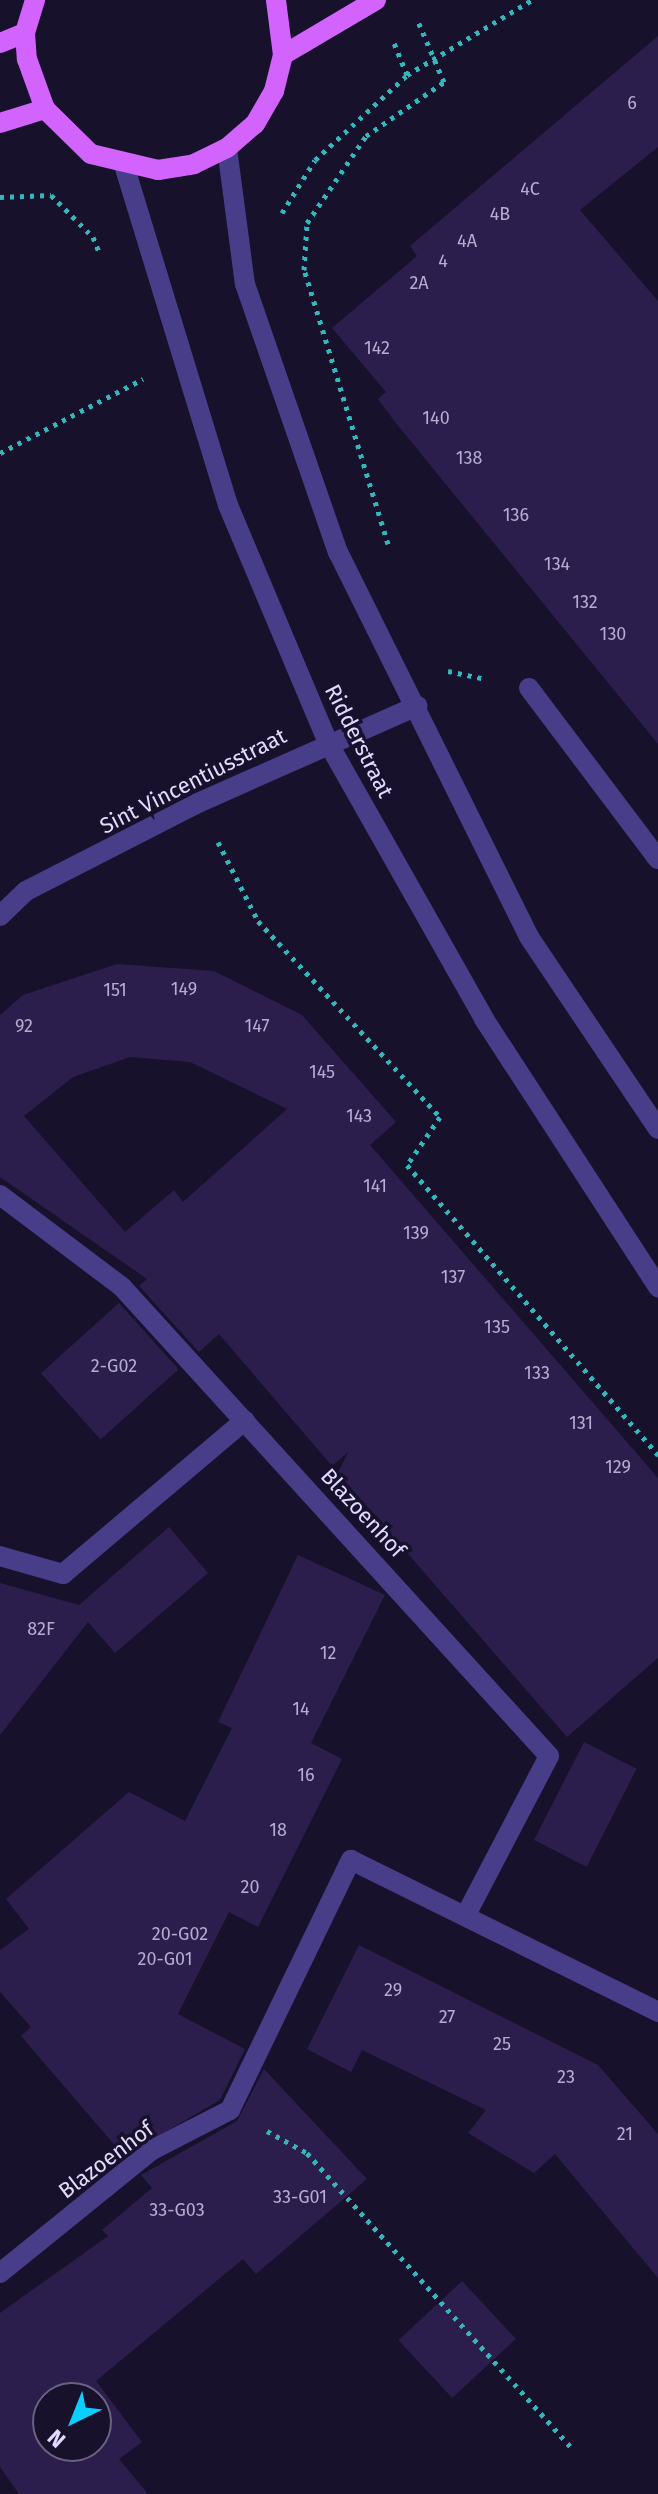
<!DOCTYPE html>
<html>
<head>
<meta charset="utf-8">
<style>
  body { margin:0 }
  #map { position:relative; width:658px; height:2494px; overflow:hidden; background:#18112b; font-family:"Fira Sans",sans-serif }
  div>[style] { position:absolute }
  .building>* { inset:0; background:#2b1e4c; transform-origin:0 0 }
  .path>* { height:5px; margin-top:-2.5px; transform-origin:0; background:repeating-linear-gradient(90deg,#32b8bc 0 4px,transparent 0 10px) }
  .minor>* { height:20px; margin:-10px; padding:0 10px; transform-origin:10px; border-radius:10px; background:#473d89 }
  .major>* { height:20px; margin:-10px; padding:0 10px; transform-origin:10px; border-radius:10px; background:#d264fd }
  span { translate:-50% -50%; white-space:nowrap; text-align:center; line-height:1.15; -webkit-text-stroke:7px #18112b; paint-order:stroke }
  .number-label { font-size:18px; color:#b5acd2 }
  .number-label span { -webkit-text-stroke-width:0 }
  .street-label { font-size:22px; color:#e3dbff }
  .north { position:absolute; left:32px; top:2382px; width:80px; height:80px; box-sizing:border-box; background:#18112b; border:2px solid #696280; border-radius:50%; rotate:223deg; font-size:22px; font-weight:700; line-height:32px; text-align:center; color:#e3dbff }
  .north::after { content:''; display:block; margin:auto; width:28px; height:36px; background:#0acefc; clip-path:polygon(50% 0,100% 100%,50% 72%,0 100%) }
</style>
</head>
<body>
<div id="map">
  <div class="building">
    <div style="clip-path:polygon(658px 36px,658px 147px,580px 210px,658px 301px,658px 744px,395px 422px,378px 399px,386px 392px,332px 328px,417px 256px,410px 246px)"></div>
    <div style="clip-path:polygon(evenodd,117px 964px,214px 971px,302px 1015px,396px 1122px,370px 1145px,658px 1478px,658px 1658px,567px 1737px,338px 1473px,348px 1452px,332px 1466px,219px 1334px,199px 1352px,139px 1286px,147px 1279px,0 1177px,0 1015px,23px 995px,117px 964px,130px 1057px,190px 1062px,287px 1109px,183px 1202px,174px 1190px,125px 1232px,24px 1116px,73px 1077px,130px 1057px)"></div>
    <div style="left:119px;top:1303px;width:89px;height:105px;rotate:48deg"></div>
    <div style="clip-path:polygon(169px 1527px,208px 1573px,115px 1653px,88px 1622px,0 1735px,0 1583px,79px 1605px)"></div>
    <div style="clip-path:polygon(298px 1555px,385px 1595px,311px 1743px,342px 1759px,258px 1927px,229px 1912px,178px 2014px,245px 2049px,220px 2100px,124px 2156px,21px 2036px,31px 2027px,0 1992px,0 1950px,29px 1929px,6px 1899px,129px 1792px,185px 1821px,232px 1728px,218px 1722px)"></div>
    <div style="left:584px;top:1742px;width:59px;height:110px;rotate:27deg"></div>
    <div style="clip-path:polygon(359px 1945px,598px 2065px,658px 2134px,658px 2278px,555px 2154px,534px 2173px,468px 2133px,486px 2110px,362px 2050px,351px 2072px,307px 2049px)"></div>
    <div style="clip-path:polygon(evenodd,264px 2069px,367px 2179px,256px 2274px,243px 2259px,96px 2381px,142px 2442px,119px 2459px,148px 2494px,19px 2494px,0 2467px,0 2313px,108px 2236px,102px 2230px,152px 2188px,141px 2175px,237px 2121px,264px 2069px,48px 2398px,96px 2398px,96px 2446px,48px 2446px,48px 2398px)"></div>
    <div style="left:462px;top:2281px;width:79px;height:87px;rotate:47deg"></div>
  </div>
  <div class="path">
    <div style="left:407px;top:75px;width:146px;rotate:-31deg"></div>
    <div style="left:0;top:197px;width:51px;rotate:-2.2deg"></div>
    <div style="left:51px;top:195px;width:59px;rotate:45deg"></div>
    <div style="left:93px;top:237px;width:16px;rotate:68deg"></div>
    <div style="left:282px;top:213px;width:62px;rotate:-58.1deg"></div>
    <div style="left:315px;top:160px;width:125px;rotate:-42.7deg"></div>
    <div style="left:407px;top:75px;width:35px;rotate:-112deg"></div>
    <div style="left:0;top:453px;width:161px;rotate:-27.4deg"></div>
    <div style="left:388px;top:544px;width:287px;rotate:-107deg"></div>
    <div style="left:304px;top:270px;width:47px;rotate:-86.3deg"></div>
    <div style="left:307px;top:223px;width:105px;rotate:-55.9deg"></div>
    <div style="left:366px;top:136px;width:95px;rotate:-34.7deg"></div>
    <div style="left:444px;top:82px;width:69px;rotate:-113.2deg"></div>
    <div style="left:448px;top:671px;width:38px;rotate:12deg"></div>
    <div style="left:218px;top:842px;width:89px;rotate:63.1deg"></div>
    <div style="left:258px;top:921px;width:267px;rotate:47.1deg"></div>
    <div style="left:440px;top:1117px;width:58px;rotate:124.5deg"></div>
    <div style="left:407px;top:1165px;width:384px;rotate:49.1deg"></div>
    <div style="left:267px;top:2131px;width:46px;rotate:28.8deg"></div>
    <div style="left:307px;top:2153px;width:394px;rotate:48.1deg"></div>
  </div>
  <div class="minor">
    <div style="left:227px;top:148px;width:137px;rotate:82.5deg"></div>
    <div style="left:245px;top:284px;width:284px;rotate:70.9deg"></div>
    <div style="left:338px;top:552px;width:430px;rotate:63.6deg"></div>
    <div style="left:529px;top:937px;width:231px;rotate:56.1deg"></div>
    <div style="left:124px;top:165px;width:356px;rotate:73deg"></div>
    <div style="left:228px;top:505px;width:256px;rotate:67.2deg"></div>
    <div style="left:327px;top:741px;width:319px;rotate:60.5deg"></div>
    <div style="left:484px;top:1019px;width:320px;rotate:57deg"></div>
    <div style="left:529px;top:688px;width:214px;rotate:53deg"></div>
    <div style="left:0;top:916px;width:36px;rotate:-44deg"></div>
    <div style="left:26px;top:891px;width:193px;rotate:-27.1deg"></div>
    <div style="left:198px;top:803px;width:240px;rotate:-23.9deg"></div>
    <div style="left:0;top:1195px;width:153px;rotate:37deg"></div>
    <div style="left:122px;top:1287px;width:634px;rotate:47.68deg"></div>
    <div style="left:549px;top:1756px;width:177px;rotate:117.6deg"></div>
    <div style="left:0;top:1556px;width:66px;rotate:15.9deg"></div>
    <div style="left:63px;top:1574px;width:238px;rotate:-40.2deg"></div>
    <div style="left:0;top:2273px;width:196px;rotate:-39deg"></div>
    <div style="left:152px;top:2150px;width:88px;rotate:-27.1deg"></div>
    <div style="left:230px;top:2110px;width:278px;rotate:-64.2deg"></div>
    <div style="left:351px;top:1860px;width:343px;rotate:26.3deg"></div>
  </div>
  <div class="major">
    <div style="left:35px;top:0;width:34px;rotate:107deg"></div>
    <div style="left:25px;top:33px;width:26px;rotate:86deg"></div>
    <div style="left:27px;top:59px;width:53px;rotate:70.2deg"></div>
    <div style="left:45px;top:109px;width:64px;rotate:44.4deg"></div>
    <div style="left:91px;top:154px;width:69px;rotate:13.4deg"></div>
    <div style="left:158px;top:170px;width:36px;rotate:-9deg"></div>
    <div style="left:194px;top:164px;width:37px;rotate:-26deg"></div>
    <div style="left:227px;top:148px;width:37px;rotate:-41deg"></div>
    <div style="left:255px;top:124px;width:38px;rotate:-60deg"></div>
    <div style="left:274px;top:91px;width:37px;rotate:-76deg"></div>
    <div style="left:283px;top:55px;width:55px;rotate:-97.3deg"></div>
    <div style="left:0;top:43px;width:27px;rotate:-22deg"></div>
    <div style="left:283px;top:55px;width:108px;rotate:-30.6deg"></div>
    <div style="left:0;top:123px;width:47px;rotate:-17.3deg"></div>
  </div>
  <div class="number-label">
    <span style="left:632px;top:103px">6</span>
    <span style="left:530px;top:189px">4C</span>
    <span style="left:500px;top:214px">4B</span>
    <span style="left:467px;top:241px">4A</span>
    <span style="left:443px;top:261px">4</span>
    <span style="left:419px;top:283px">2A</span>
    <span style="left:377px;top:348px">142</span>
    <span style="left:436px;top:418px">140</span>
    <span style="left:469px;top:458px">138</span>
    <span style="left:516px;top:515px">136</span>
    <span style="left:557px;top:564px">134</span>
    <span style="left:585px;top:602px">132</span>
    <span style="left:613px;top:634px">130</span>
    <span style="left:184px;top:989px">149</span>
    <span style="left:115px;top:990px">151</span>
    <span style="left:24px;top:1026px">92</span>
    <span style="left:257px;top:1026px">147</span>
    <span style="left:322px;top:1072px">145</span>
    <span style="left:359px;top:1116px">143</span>
    <span style="left:375px;top:1186px">141</span>
    <span style="left:416px;top:1233px">139</span>
    <span style="left:453px;top:1277px">137</span>
    <span style="left:497px;top:1327px">135</span>
    <span style="left:114px;top:1366px">2-G02</span>
    <span style="left:537px;top:1373px">133</span>
    <span style="left:581px;top:1423px">131</span>
    <span style="left:618px;top:1467px">129</span>
    <span style="left:41px;top:1629px">82F</span>
    <span style="left:328px;top:1653px">12</span>
    <span style="left:301px;top:1709px">14</span>
    <span style="left:306px;top:1775px">16</span>
    <span style="left:278px;top:1830px">18</span>
    <span style="left:250px;top:1887px">20</span>
    <span style="left:180px;top:1934px">20-G02</span>
    <span style="left:165px;top:1959px">20-G01</span>
    <span style="left:393px;top:1990px">29</span>
    <span style="left:447px;top:2017px">27</span>
    <span style="left:502px;top:2044px">25</span>
    <span style="left:566px;top:2077px">23</span>
    <span style="left:625px;top:2134px">21</span>
    <span style="left:300px;top:2197px">33-G01</span>
    <span style="left:177px;top:2210px">33-G03</span>
  </div>
  <div class="street-label">
    <span style="left:359px;top:741px;rotate:63deg">Ridderstraat</span>
    <span style="left:193px;top:781px;rotate:-27deg">Sint Vincentiusstraat</span>
    <span style="left:363px;top:1513px;rotate:47deg">Blazoenhof</span>
    <span style="left:106px;top:2160px;rotate:-37deg">Blazoenhof</span>
  </div>
  <div class="north">N</div>
</div>
</body>
</html>
